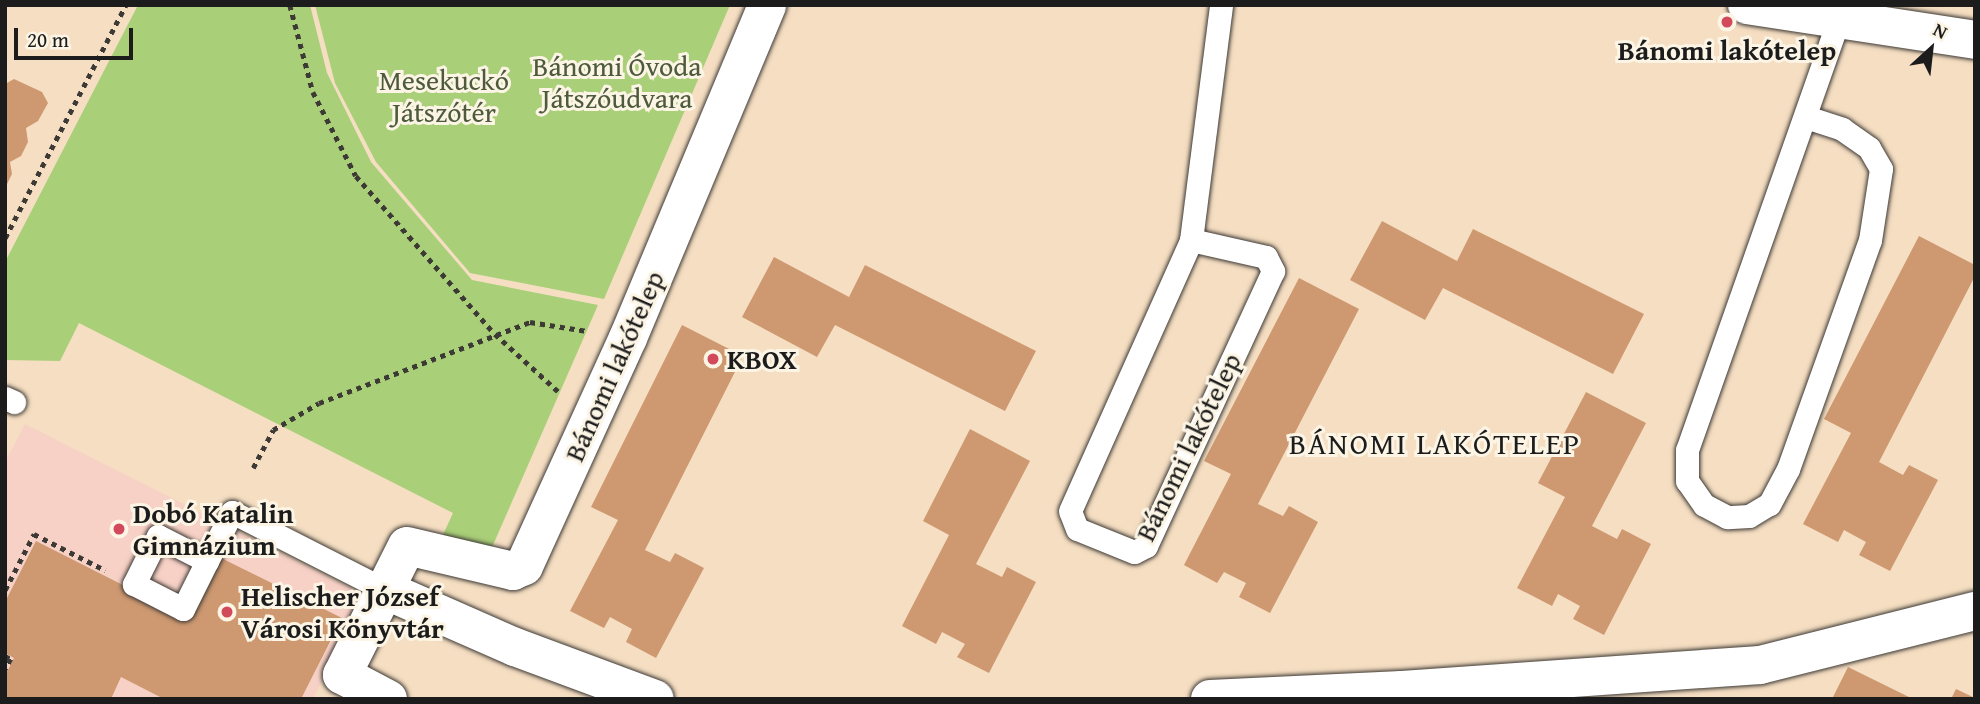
<!DOCTYPE html>
<html>
<head>
<meta charset="utf-8">
<style>
  body { margin:0 }
  #map { position:relative; width:1980px; height:704px; overflow:hidden; background:#f5dec2; font-family:"Gentium Book Plus",serif }
  div>[style] { position:absolute }
  .built>* { inset:0; background:#f7d1c6 }
  .green>* { inset:0; background:#a9cf78 }
  .building>* { inset:0; background:#ce9971 }
  .path>* { height:4.5px; margin-top:-2.25px; transform-origin:0; background:repeating-linear-gradient(90deg,#3d3935 0 5px,transparent 0 10px) }
  .roads { filter:drop-shadow(0 0 2px #3d3935) drop-shadow(0 0 2px #3d3935) }
  .lane>* { height:23px; margin:-11.5px; padding:0 11.5px; transform-origin:11.5px; border-radius:11.5px; background:#fff }
  .street>* { height:38px; margin:-19px; padding:0 19px; transform-origin:19px; border-radius:19px; background:#fff }
  .dots>* { width:19px; height:19px; translate:-50% -50%; box-sizing:border-box; border:4px solid #fcf5e5; border-radius:50% }
  span { translate:-50% -50%; white-space:nowrap; text-align:center; line-height:1.15; -webkit-text-stroke:6px #fcf5e5; paint-order:stroke }
  .poi-label { font-size:28px; color:#1c1c1c; font-weight:700 }
  .left { translate:0 -50%; text-align:left }
  .park-label { font-size:28px; color:#4d5b3c }
  .street-label { font-size:28px; color:#1c1c1c }
  .neighbourhood-label { font-size:30px; color:#1c1c1c; letter-spacing:2px }
  .frame { position:absolute; inset:0; border:7px solid #1c1c1c; pointer-events:none }
  .north { position:absolute; left:1896px; top:14px; width:70px; height:70px; -webkit-text-stroke:5px #fcf5e5; paint-order:stroke; rotate:27deg; font-size:19px; font-weight:700; line-height:28px; text-align:center; color:#1c1c1c }
  .north::after { content:''; display:block; margin:auto; width:24px; height:32px; background:#1c1c1c; clip-path:polygon(50% 0,100% 100%,50% 72%,0 100%) }
  .scale { position:absolute; left:14px; top:28px; width:119px; height:32px; box-sizing:border-box; border:4px solid #1c1c1c; border-top:0; padding-left:9px; font-size:21px; line-height:24px; white-space:nowrap; color:#1c1c1c; -webkit-text-stroke:5px #fcf5e5; paint-order:stroke }
</style>
</head>
<body>
<div id="map">
  <div class="built">
    <div style="clip-path:polygon(25px 424px,364px 595px,313px 699px,5px 699px,5px 462px)"></div>
  </div>
  <div class="green">
    <div style="clip-path:polygon(138px 5px,310px 5px,327px 73px,371px 162px,472px 280px,598px 305px,490px 552px,441px 539px,453px 513px,79px 323px,60px 361px,5px 360px,5px 262px)"></div>
    <div style="clip-path:polygon(315px 5px,730px 5px,604px 299px,470px 273px,376px 162px,335px 83px)"></div>
  </div>
  <div class="building">
    <div style="clip-path:polygon(14px 79px,42px 92px,48px 103px,38px 121px,26px 128px,28px 142px,21px 156px,10px 162px,12px 174px,5px 188px,5px 84px)"></div>
    <div style="clip-path:polygon(1382px 221px,1457px 261px,1473px 229px,1644px 314px,1613px 374px,1443px 288px,1425px 320px,1350px 280px)"></div>
    <div style="clip-path:polygon(1919px 236px,1975px 265px,1975px 276px,1879px 462px,1903px 475px,1909px 465px,1938px 480px,1890px 571px,1859px 555px,1866px 542px,1844px 530px,1838px 542px,1803px 524px,1851px 433px,1824px 419px)"></div>
    <div style="clip-path:polygon(774px 257px,849px 297px,865px 265px,1036px 351px,1005px 411px,835px 325px,817px 357px,742px 317px)"></div>
    <div style="clip-path:polygon(1299px 278px,1359px 309px,1258px 504px,1283px 516px,1289px 506px,1318px 522px,1270px 613px,1239px 597px,1246px 583px,1224px 572px,1217px 583px,1184px 565px,1231px 474px,1204px 461px)"></div>
    <div style="clip-path:polygon(682px 325px,743px 356px,645px 550px,670px 562px,675px 553px,704px 568px,656px 658px,626px 642px,632px 629px,610px 617px,604px 628px,570px 611px,618px 520px,591px 507px)"></div>
    <div style="clip-path:polygon(1586px 392px,1646px 423px,1592px 526px,1617px 539px,1622px 529px,1651px 544px,1604px 635px,1573px 619px,1580px 606px,1558px 594px,1552px 606px,1517px 588px,1565px 497px,1538px 483px)"></div>
    <div style="clip-path:polygon(970px 429px,1030px 461px,976px 564px,1002px 577px,1007px 567px,1036px 582px,989px 673px,957px 657px,965px 644px,942px 632px,936px 644px,902px 626px,949px 535px,923px 521px)"></div>
    <div style="clip-path:polygon(36px 541px,186px 617px,217px 556px,342px 618px,301px 699px,164px 699px,121px 677px,111px 699px,5px 699px,5px 676px,14px 658px,5px 653px,5px 602px)"></div>
    <div style="clip-path:polygon(1848px 667px,1913px 699px,1832px 699px)"></div>
    <div style="clip-path:polygon(1956px 689px,1975px 698px,1975px 699px,1951px 699px)"></div>
  </div>
  <div class="path">
    <div style="left:290px;top:5px;width:90px;rotate:75.2deg"></div>
    <div style="left:313px;top:92px;width:94px;rotate:62.9deg"></div>
    <div style="left:356px;top:176px;width:210px;rotate:48.7deg"></div>
    <div style="left:495px;top:334px;width:88px;rotate:42.2deg"></div>
    <div style="left:5px;top:238px;width:263px;rotate:-62.6deg"></div>
    <div style="left:253px;top:468px;width:43px;rotate:-62.2deg"></div>
    <div style="left:273px;top:430px;width:53px;rotate:-30.4deg"></div>
    <div style="left:319px;top:403px;width:226px;rotate:-21deg"></div>
    <div style="left:530px;top:322px;width:58px;rotate:9deg"></div>
    <div style="left:5px;top:590px;width:63px;rotate:-62.6deg"></div>
    <div style="left:34px;top:534px;width:80px;rotate:26.9deg"></div>
    <div style="left:5px;top:656px;width:7px;rotate:27deg"></div>
    <div style="left:11px;top:659px;width:13px;rotate:119deg"></div>
  </div>
  <div class="roads">
    <div class="lane">
      <div style="left:1806px;top:117px;width:38px;rotate:18deg"></div>
      <div style="left:1842px;top:129px;width:33px;rotate:35deg"></div>
      <div style="left:1869px;top:148px;width:24px;rotate:60deg"></div>
      <div style="left:1881px;top:169px;width:72px;rotate:98.8deg"></div>
      <div style="left:1870px;top:240px;width:243px;rotate:109.7deg"></div>
      <div style="left:1788px;top:469px;width:40px;rotate:118deg"></div>
      <div style="left:1769px;top:504px;width:23px;rotate:149deg"></div>
      <div style="left:1749px;top:516px;width:22px;rotate:177deg"></div>
      <div style="left:1727px;top:517px;width:26px;rotate:-152deg"></div>
      <div style="left:1704px;top:505px;width:29px;rotate:-125deg"></div>
      <div style="left:1687px;top:481px;width:31px;rotate:-90deg"></div>
      <div style="left:1687px;top:450px;width:457px;rotate:-70.6deg"></div>
      <div style="left:1191px;top:240px;width:77px;rotate:12.8deg"></div>
      <div style="left:1266px;top:257px;width:16px;rotate:63deg"></div>
      <div style="left:1273px;top:271px;width:303px;rotate:114.8deg"></div>
      <div style="left:1146px;top:546px;width:13px;rotate:153deg"></div>
      <div style="left:1134px;top:552px;width:61px;rotate:-158deg"></div>
      <div style="left:1077px;top:529px;width:19px;rotate:-111deg"></div>
      <div style="left:1070px;top:511px;width:297px;rotate:-65.9deg"></div>
      <div style="left:1191px;top:240px;width:237px;rotate:-82.7deg"></div>
      <div style="left:5px;top:398px;width:10px;rotate:24deg"></div>
      <div style="left:207px;top:561px;width:55px;rotate:-153deg"></div>
      <div style="left:158px;top:536px;width:54px;rotate:116.6deg"></div>
      <div style="left:134px;top:584px;width:55px;rotate:27deg"></div>
      <div style="left:183px;top:609px;width:54px;rotate:-63.4deg"></div>
      <div style="left:207px;top:561px;width:55px;rotate:-63deg"></div>
      <div style="left:232px;top:512px;width:172px;rotate:27deg"></div>
    </div>
    <div class="street">
      <div style="left:1747px;top:5px;width:231px;rotate:8.7deg"></div>
      <div style="left:385px;top:590px;width:142px;rotate:23.7deg"></div>
      <div style="left:515px;top:647px;width:149px;rotate:20.4deg"></div>
      <div style="left:388px;top:699px;width:52px;rotate:-152.4deg"></div>
      <div style="left:342px;top:675px;width:144px;rotate:-63.3deg"></div>
      <div style="left:407px;top:546px;width:109px;rotate:13.3deg"></div>
      <div style="left:513px;top:571px;width:12px;rotate:-24deg"></div>
      <div style="left:524px;top:566px;width:251px;rotate:-65.5deg"></div>
      <div style="left:628px;top:338px;width:361px;rotate:-67.3deg"></div>
      <div style="left:1210px;top:699px;width:192px;rotate:-2.7deg"></div>
      <div style="left:1402px;top:690px;width:359px;rotate:-4deg"></div>
      <div style="left:1760px;top:665px;width:222px;rotate:-14.1deg"></div>
    </div>
  </div>
  <div class="dots">
    <div style="left:1727px;top:22px;background:#d1495b"></div>
    <div style="left:713px;top:359px;background:#d1495b"></div>
    <div style="left:119px;top:529px;background:#d1495b"></div>
    <div style="left:227px;top:612px;background:#d1495b"></div>
  </div>
  <div class="poi-label">
    <span style="left:1727px;top:50px">Bánomi lakótelep</span>
    <span class="left" style="left:727px;top:359px">KBOX</span>
    <span class="left" style="left:133px;top:529px">Dobó Katalin<br>Gimnázium</span>
    <span class="left" style="left:241px;top:612px">Helischer József<br>Városi Könyvtár</span>
  </div>
  <div class="park-label">
    <span style="left:617px;top:82px">Bánomi Óvoda<br>Játszóudvara</span>
    <span style="left:444px;top:96px">Mesekuckó<br>Játszótér</span>
  </div>
  <div class="street-label">
    <span style="left:614px;top:366px;rotate:-66deg">Bánomi lakótelep</span>
    <span style="left:1188px;top:447px;rotate:-64deg">Bánomi lakótelep</span>
  </div>
  <div class="neighbourhood-label">
    <span style="left:1435px;top:443px">BÁNOMI LAKÓTELEP</span>
  </div>
  <div class="frame"></div>
  <div class="north">N</div>
  <div class="scale">20 m</div>
</div>
</body>
</html>
